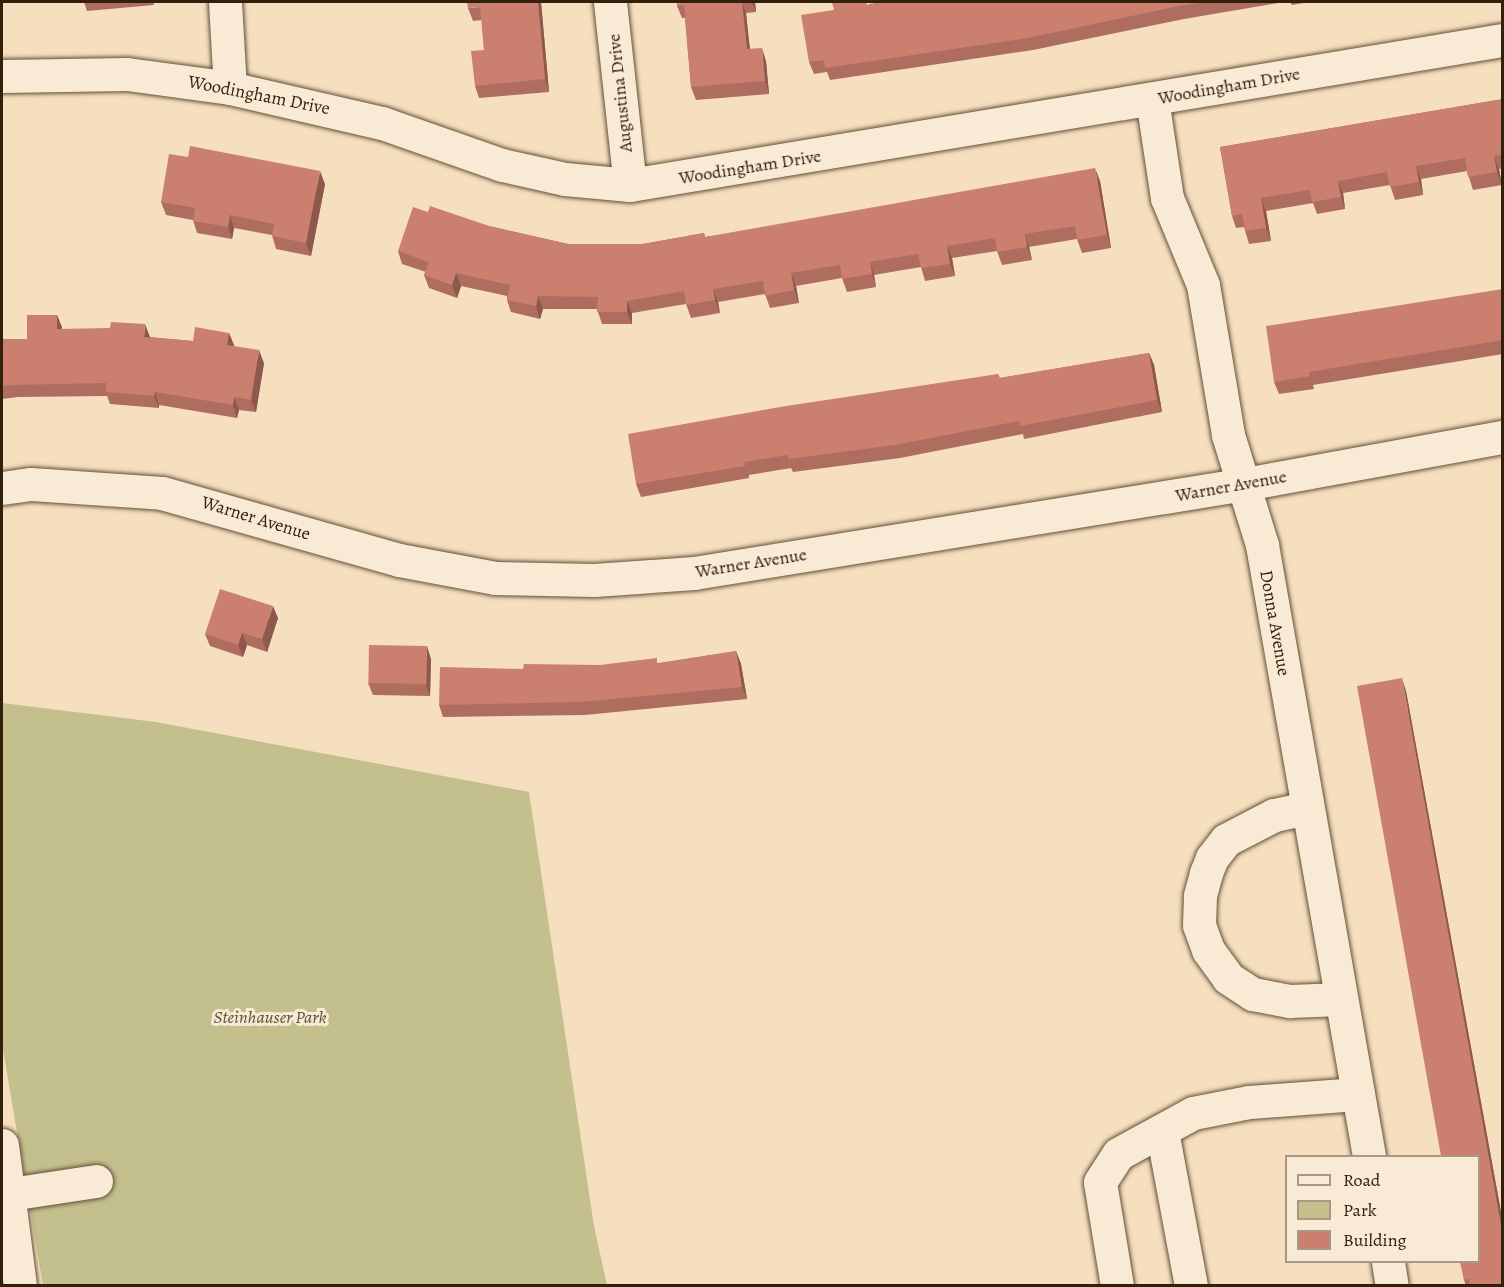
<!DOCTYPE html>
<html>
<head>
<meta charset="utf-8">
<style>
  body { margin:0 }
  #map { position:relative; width:1504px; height:1287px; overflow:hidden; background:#f6dfbe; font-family:Alegreya,serif }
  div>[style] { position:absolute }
  .green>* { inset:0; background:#c3c08d }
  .roads { filter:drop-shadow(0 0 2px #635038) drop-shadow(0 0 2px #635038) }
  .minor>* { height:33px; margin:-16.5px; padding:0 16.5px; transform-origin:16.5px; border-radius:16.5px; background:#f9ead5 }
  .wall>* { inset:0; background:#af6d5f }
  .shaded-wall>* { inset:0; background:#8e594d }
  .building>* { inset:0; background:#cb7f6e; transform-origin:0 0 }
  span { translate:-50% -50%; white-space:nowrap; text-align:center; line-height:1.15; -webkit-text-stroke:6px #f9ead5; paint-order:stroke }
  .street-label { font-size:18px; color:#32200b }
  .park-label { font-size:18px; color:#5e5032; font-style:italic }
  .frame { position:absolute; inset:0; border:3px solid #32200b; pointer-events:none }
  .legend { position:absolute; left:1285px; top:1155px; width:195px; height:108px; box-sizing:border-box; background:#f9ead5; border:2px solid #a99984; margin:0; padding:8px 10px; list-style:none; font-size:18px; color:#32200b }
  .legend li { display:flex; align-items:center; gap:12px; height:30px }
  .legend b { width:30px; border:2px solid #a99984 }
</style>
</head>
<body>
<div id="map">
  <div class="green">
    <div style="clip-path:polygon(2px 703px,156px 722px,529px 792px,594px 1226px,607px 1285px,43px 1285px,2px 1044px)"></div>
  </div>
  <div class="roads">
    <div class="minor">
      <div style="left:225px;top:2px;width:86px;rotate:86.7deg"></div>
      <div style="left:610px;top:2px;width:184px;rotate:83.8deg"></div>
      <div style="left:2px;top:76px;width:125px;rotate:-0.9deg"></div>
      <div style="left:127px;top:74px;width:104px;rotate:7.7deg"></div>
      <div style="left:230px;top:88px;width:156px;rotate:13deg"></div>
      <div style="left:382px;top:123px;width:127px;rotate:19.3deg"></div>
      <div style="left:502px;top:165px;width:65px;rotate:12.5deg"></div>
      <div style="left:565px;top:179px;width:65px;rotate:5.3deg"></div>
      <div style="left:630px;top:185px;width:884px;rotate:-9.44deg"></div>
      <div style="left:1152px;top:99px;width:100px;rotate:81.4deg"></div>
      <div style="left:1167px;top:198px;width:94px;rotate:67.5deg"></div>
      <div style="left:1203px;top:285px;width:152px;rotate:80.5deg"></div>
      <div style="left:1228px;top:435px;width:115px;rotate:72.8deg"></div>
      <div style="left:1262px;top:545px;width:620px;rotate:80.07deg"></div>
      <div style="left:2px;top:488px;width:29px;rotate:-8deg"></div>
      <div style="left:31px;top:484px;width:131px;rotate:3.9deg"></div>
      <div style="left:162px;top:493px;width:246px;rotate:15.8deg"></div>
      <div style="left:399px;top:560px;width:98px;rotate:10.6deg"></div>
      <div style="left:495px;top:578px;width:99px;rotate:1.2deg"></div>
      <div style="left:594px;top:580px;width:100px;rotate:-4deg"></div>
      <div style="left:694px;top:573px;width:558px;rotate:-9.18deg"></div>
      <div style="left:1245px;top:484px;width:261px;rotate:-10.4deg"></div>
      <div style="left:1307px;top:808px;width:34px;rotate:168deg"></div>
      <div style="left:1274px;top:815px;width:54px;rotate:152.5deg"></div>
      <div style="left:1226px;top:840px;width:23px;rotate:128deg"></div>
      <div style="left:1212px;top:858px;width:16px;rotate:112deg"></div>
      <div style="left:1206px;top:873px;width:24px;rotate:105deg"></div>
      <div style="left:1200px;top:896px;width:29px;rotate:92deg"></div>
      <div style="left:1199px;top:925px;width:27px;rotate:70deg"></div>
      <div style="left:1208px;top:950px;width:34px;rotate:54deg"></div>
      <div style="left:1228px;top:978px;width:30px;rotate:33deg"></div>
      <div style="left:1253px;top:994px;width:38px;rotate:11deg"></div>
      <div style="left:1290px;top:1001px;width:51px;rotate:-2.2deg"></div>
      <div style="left:1162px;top:1131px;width:158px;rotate:79.4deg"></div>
      <div style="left:2px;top:1145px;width:142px;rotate:82.7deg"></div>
      <div style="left:10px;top:1194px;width:87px;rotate:-8.6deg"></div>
      <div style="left:1388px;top:1262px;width:24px;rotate:81deg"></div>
      <div style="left:1117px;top:1286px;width:105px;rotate:-99.3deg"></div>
      <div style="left:1100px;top:1182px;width:33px;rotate:-57deg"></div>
      <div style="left:1118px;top:1154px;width:85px;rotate:-28.7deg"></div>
      <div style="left:1193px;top:1113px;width:57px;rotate:-11.1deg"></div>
      <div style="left:1249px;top:1102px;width:109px;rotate:-4.2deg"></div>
    </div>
  </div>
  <div class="wall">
    <div style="clip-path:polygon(84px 2px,153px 2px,154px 5px,87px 11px)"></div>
    <div style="clip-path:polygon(541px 2px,549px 92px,479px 98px,475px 86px,484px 50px,482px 20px,473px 21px,468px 8px)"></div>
    <div style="clip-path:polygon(677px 2px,755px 2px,756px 12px,746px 13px,750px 49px,766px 61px,769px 94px,696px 100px,691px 87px,685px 18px,682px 18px,677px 6px)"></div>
    <div style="clip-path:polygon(885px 2px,1284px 2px,1184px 19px,1033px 50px,830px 80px,827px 72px,814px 74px,809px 62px,869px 4px)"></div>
    <div style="clip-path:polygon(1290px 2px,1310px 2px,1292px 5px)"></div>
    <div style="clip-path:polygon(1503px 99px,1503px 168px,1499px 169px,1502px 185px,1473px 190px,1467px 171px,1421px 179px,1423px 195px,1395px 200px,1390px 185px,1343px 193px,1345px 209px,1317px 214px,1313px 203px,1266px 211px,1271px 241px,1249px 244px,1244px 227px,1236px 228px,1232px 216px,1220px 147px)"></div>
    <div style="clip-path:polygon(1100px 181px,1111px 248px,1082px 253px,1077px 239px,1029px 247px,1032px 260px,1002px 265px,997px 251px,952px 258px,955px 276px,925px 281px,921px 267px,874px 275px,876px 287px,847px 292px,842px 278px,796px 286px,799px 303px,770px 308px,765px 294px,718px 302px,720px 313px,691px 318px,686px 304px,632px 313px,632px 324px,602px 324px,597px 309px,543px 309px,540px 319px,511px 312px,507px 300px,507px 296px,461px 286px,457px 298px,429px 288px,424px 275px,426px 272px,402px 264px,398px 251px,428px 212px,568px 244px,643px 244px,704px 233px,705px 237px)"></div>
    <div style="clip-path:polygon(325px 184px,311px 256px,276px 249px,272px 235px,234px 228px,232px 239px,197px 233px,193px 220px,166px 215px,161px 202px)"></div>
    <div style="clip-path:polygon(1503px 289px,1503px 354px,1313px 385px,1314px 389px,1279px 394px,1274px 382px)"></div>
    <div style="clip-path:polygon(57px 315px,62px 329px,193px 341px,229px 333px,234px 346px,264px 363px,256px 412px,239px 410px,237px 418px,159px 405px,159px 408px,110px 404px,107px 396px,18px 397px,2px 399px,2px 339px,27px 339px)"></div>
    <div style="clip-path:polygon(1149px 353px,1154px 365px,1162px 412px,1024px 439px,1023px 434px,900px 458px,793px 472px,791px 468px,749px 475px,749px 478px,641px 497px,636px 484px,998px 374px,1000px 378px)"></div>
    <div style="clip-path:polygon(278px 618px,267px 652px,247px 645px,243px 657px,210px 646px,205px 634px)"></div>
    <div style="clip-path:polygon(736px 651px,741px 664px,747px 699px,585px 715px,443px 717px,439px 705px,523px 669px,659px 663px)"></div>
    <div style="clip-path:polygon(431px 659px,430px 696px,373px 695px,368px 683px)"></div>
    <div style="clip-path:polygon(1406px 691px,1503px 1223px,1503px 1286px,1466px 1286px,1464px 1280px)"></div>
  </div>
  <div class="shaded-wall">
    <div style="clip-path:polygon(538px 2px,541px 2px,549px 92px,545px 79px)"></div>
    <div style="clip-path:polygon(742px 2px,746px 13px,751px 62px,747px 49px)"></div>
    <div style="clip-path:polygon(752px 2px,755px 2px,756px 12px)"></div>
    <div style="clip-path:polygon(762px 48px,766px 61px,769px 94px,765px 81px)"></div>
    <div style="clip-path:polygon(1494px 156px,1499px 169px,1502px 185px,1497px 172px)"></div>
    <div style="clip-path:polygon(1416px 166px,1421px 179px,1423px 195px,1419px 182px)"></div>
    <div style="clip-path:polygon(1095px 168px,1100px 181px,1111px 248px,1107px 235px)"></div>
    <div style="clip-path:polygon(320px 171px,325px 184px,311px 256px,306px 243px)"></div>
    <div style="clip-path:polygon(1338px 181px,1343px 193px,1345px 209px,1341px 197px)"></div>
    <div style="clip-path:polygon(1261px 198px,1266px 211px,1271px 241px,1266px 228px)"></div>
    <div style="clip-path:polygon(230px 215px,234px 228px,232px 239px,228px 227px)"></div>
    <div style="clip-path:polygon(1025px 234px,1029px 247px,1032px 260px,1027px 247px)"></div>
    <div style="clip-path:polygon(947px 246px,952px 258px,955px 276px,950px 264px)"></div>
    <div style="clip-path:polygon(870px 262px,874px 275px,876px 287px,872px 274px)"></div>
    <div style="clip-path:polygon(456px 273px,461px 286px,457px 298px,452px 285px)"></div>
    <div style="clip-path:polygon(791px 273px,796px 286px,799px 303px,794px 290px)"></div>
    <div style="clip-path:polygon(713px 289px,718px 302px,720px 313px,715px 300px)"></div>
    <div style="clip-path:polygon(538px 296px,543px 309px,540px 319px,536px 306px)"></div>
    <div style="clip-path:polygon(627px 301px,632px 313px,632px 324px,627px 312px)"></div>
    <div style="clip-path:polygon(57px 315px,62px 327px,62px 342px,57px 329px)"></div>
    <div style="clip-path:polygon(145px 324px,150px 337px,149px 350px,144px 337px)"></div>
    <div style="clip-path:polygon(229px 333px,234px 345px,232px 358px,227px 345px)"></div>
    <div style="clip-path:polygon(259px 350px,264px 363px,256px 412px,251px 400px)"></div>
    <div style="clip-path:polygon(1149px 353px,1154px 365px,1162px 412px,1157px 400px)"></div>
    <div style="clip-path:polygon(155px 392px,159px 405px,159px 408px,154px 396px)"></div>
    <div style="clip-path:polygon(234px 397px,239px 410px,237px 418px,233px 405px)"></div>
    <div style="clip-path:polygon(273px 606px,278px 618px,267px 652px,262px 639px)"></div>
    <div style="clip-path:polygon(242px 633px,247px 645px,243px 657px,238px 645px)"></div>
    <div style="clip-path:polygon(427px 646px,431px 659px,430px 696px,426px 684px)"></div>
    <div style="clip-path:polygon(736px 651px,741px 664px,747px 699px,742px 687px)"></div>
    <div style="clip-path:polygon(1402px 678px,1406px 691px,1503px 1223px,1503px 1236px)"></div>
  </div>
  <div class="building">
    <div style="clip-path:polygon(467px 2px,538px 2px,545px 79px,475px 86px,471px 51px,484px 50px,480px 7px,468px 8px)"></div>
    <div style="clip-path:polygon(677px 2px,742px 2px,747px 49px,762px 48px,765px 81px,691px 87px,684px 5px,677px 6px)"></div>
    <div style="clip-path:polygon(832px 2px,866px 2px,867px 5px,885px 2px,1205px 2px,1179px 6px,1028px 38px,825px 68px,824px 60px,809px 62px,801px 15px,834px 10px)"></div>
    <div style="clip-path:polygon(1503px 99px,1503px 155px,1494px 156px,1497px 172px,1468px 177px,1465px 158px,1416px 166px,1419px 182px,1390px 187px,1387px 172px,1338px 181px,1341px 197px,1312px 202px,1310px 190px,1261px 198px,1266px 228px,1245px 231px,1242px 214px,1232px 216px,1220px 147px)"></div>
    <div style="clip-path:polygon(190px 146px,320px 171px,306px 243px,272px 236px,274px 224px,230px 215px,228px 227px,193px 221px,195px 208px,161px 202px,169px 154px,188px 157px)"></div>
    <div style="clip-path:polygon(1095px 168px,1107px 235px,1077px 240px,1075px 226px,1025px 234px,1027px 247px,997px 252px,995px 238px,947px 246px,950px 264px,921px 268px,918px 254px,870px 262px,872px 274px,842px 279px,840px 265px,791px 273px,794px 290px,765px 296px,763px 281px,713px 289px,715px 300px,686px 305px,684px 291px,627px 301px,627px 312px,597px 312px,598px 297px,538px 296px,536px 306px,507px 300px,510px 285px,456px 273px,452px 285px,424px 275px,429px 262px,398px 251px,413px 207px,428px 212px,430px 206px,492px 227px,568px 244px,643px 244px,704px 233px,705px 237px)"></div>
    <div style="clip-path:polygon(1503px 289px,1503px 340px,1309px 372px,1310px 376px,1274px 382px,1266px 326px)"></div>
    <div style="clip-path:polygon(27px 315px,57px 315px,57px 329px,110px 328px,111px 322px,145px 324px,144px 337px,193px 341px,195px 327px,229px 333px,227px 345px,259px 350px,251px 400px,234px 397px,233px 405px,155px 392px,154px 396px,106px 392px,106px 383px,13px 385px,2px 386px,2px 339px,27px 339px)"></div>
    <div style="clip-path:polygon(1149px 353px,1157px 400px,1020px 426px,1019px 421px,895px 445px,788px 459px,788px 455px,744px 462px,745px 466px,636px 484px,628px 434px,780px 407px,998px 374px,999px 378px)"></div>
    <div style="clip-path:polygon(220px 589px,273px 606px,262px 639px,242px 633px,238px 645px,205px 634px)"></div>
    <div style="left:369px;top:645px;width:58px;height:38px;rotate:1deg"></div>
    <div style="clip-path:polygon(736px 651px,742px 687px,580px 702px,439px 705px,440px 667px,523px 669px,524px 664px,600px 665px,657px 658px,657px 664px)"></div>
    <div style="clip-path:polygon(1402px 678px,1503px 1236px,1503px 1286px,1470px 1286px,1469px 1279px,1464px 1280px,1460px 1262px,1479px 1262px,1479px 1156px,1441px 1156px,1357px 686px)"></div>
  </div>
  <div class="street-label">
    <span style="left:1229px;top:86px;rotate:-10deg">Woodingham Drive</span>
    <span style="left:620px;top:93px;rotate:-96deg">Augustina Drive</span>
    <span style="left:259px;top:95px;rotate:11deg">Woodingham Drive</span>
    <span style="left:750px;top:167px;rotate:-9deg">Woodingham Drive</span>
    <span style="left:1231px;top:486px;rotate:-10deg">Warner Avenue</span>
    <span style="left:256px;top:518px;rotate:17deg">Warner Avenue</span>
    <span style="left:751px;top:563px;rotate:-9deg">Warner Avenue</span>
    <span style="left:1275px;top:623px;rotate:80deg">Donna Avenue</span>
  </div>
  <div class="park-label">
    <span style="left:270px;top:1017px">Steinhauser Park</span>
  </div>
  <div class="frame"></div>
  <ul class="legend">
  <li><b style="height:8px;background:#f9ead5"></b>Road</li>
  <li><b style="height:16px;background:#c3c08d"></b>Park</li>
  <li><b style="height:16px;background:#cb7f6e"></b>Building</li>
  </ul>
</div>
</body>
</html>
